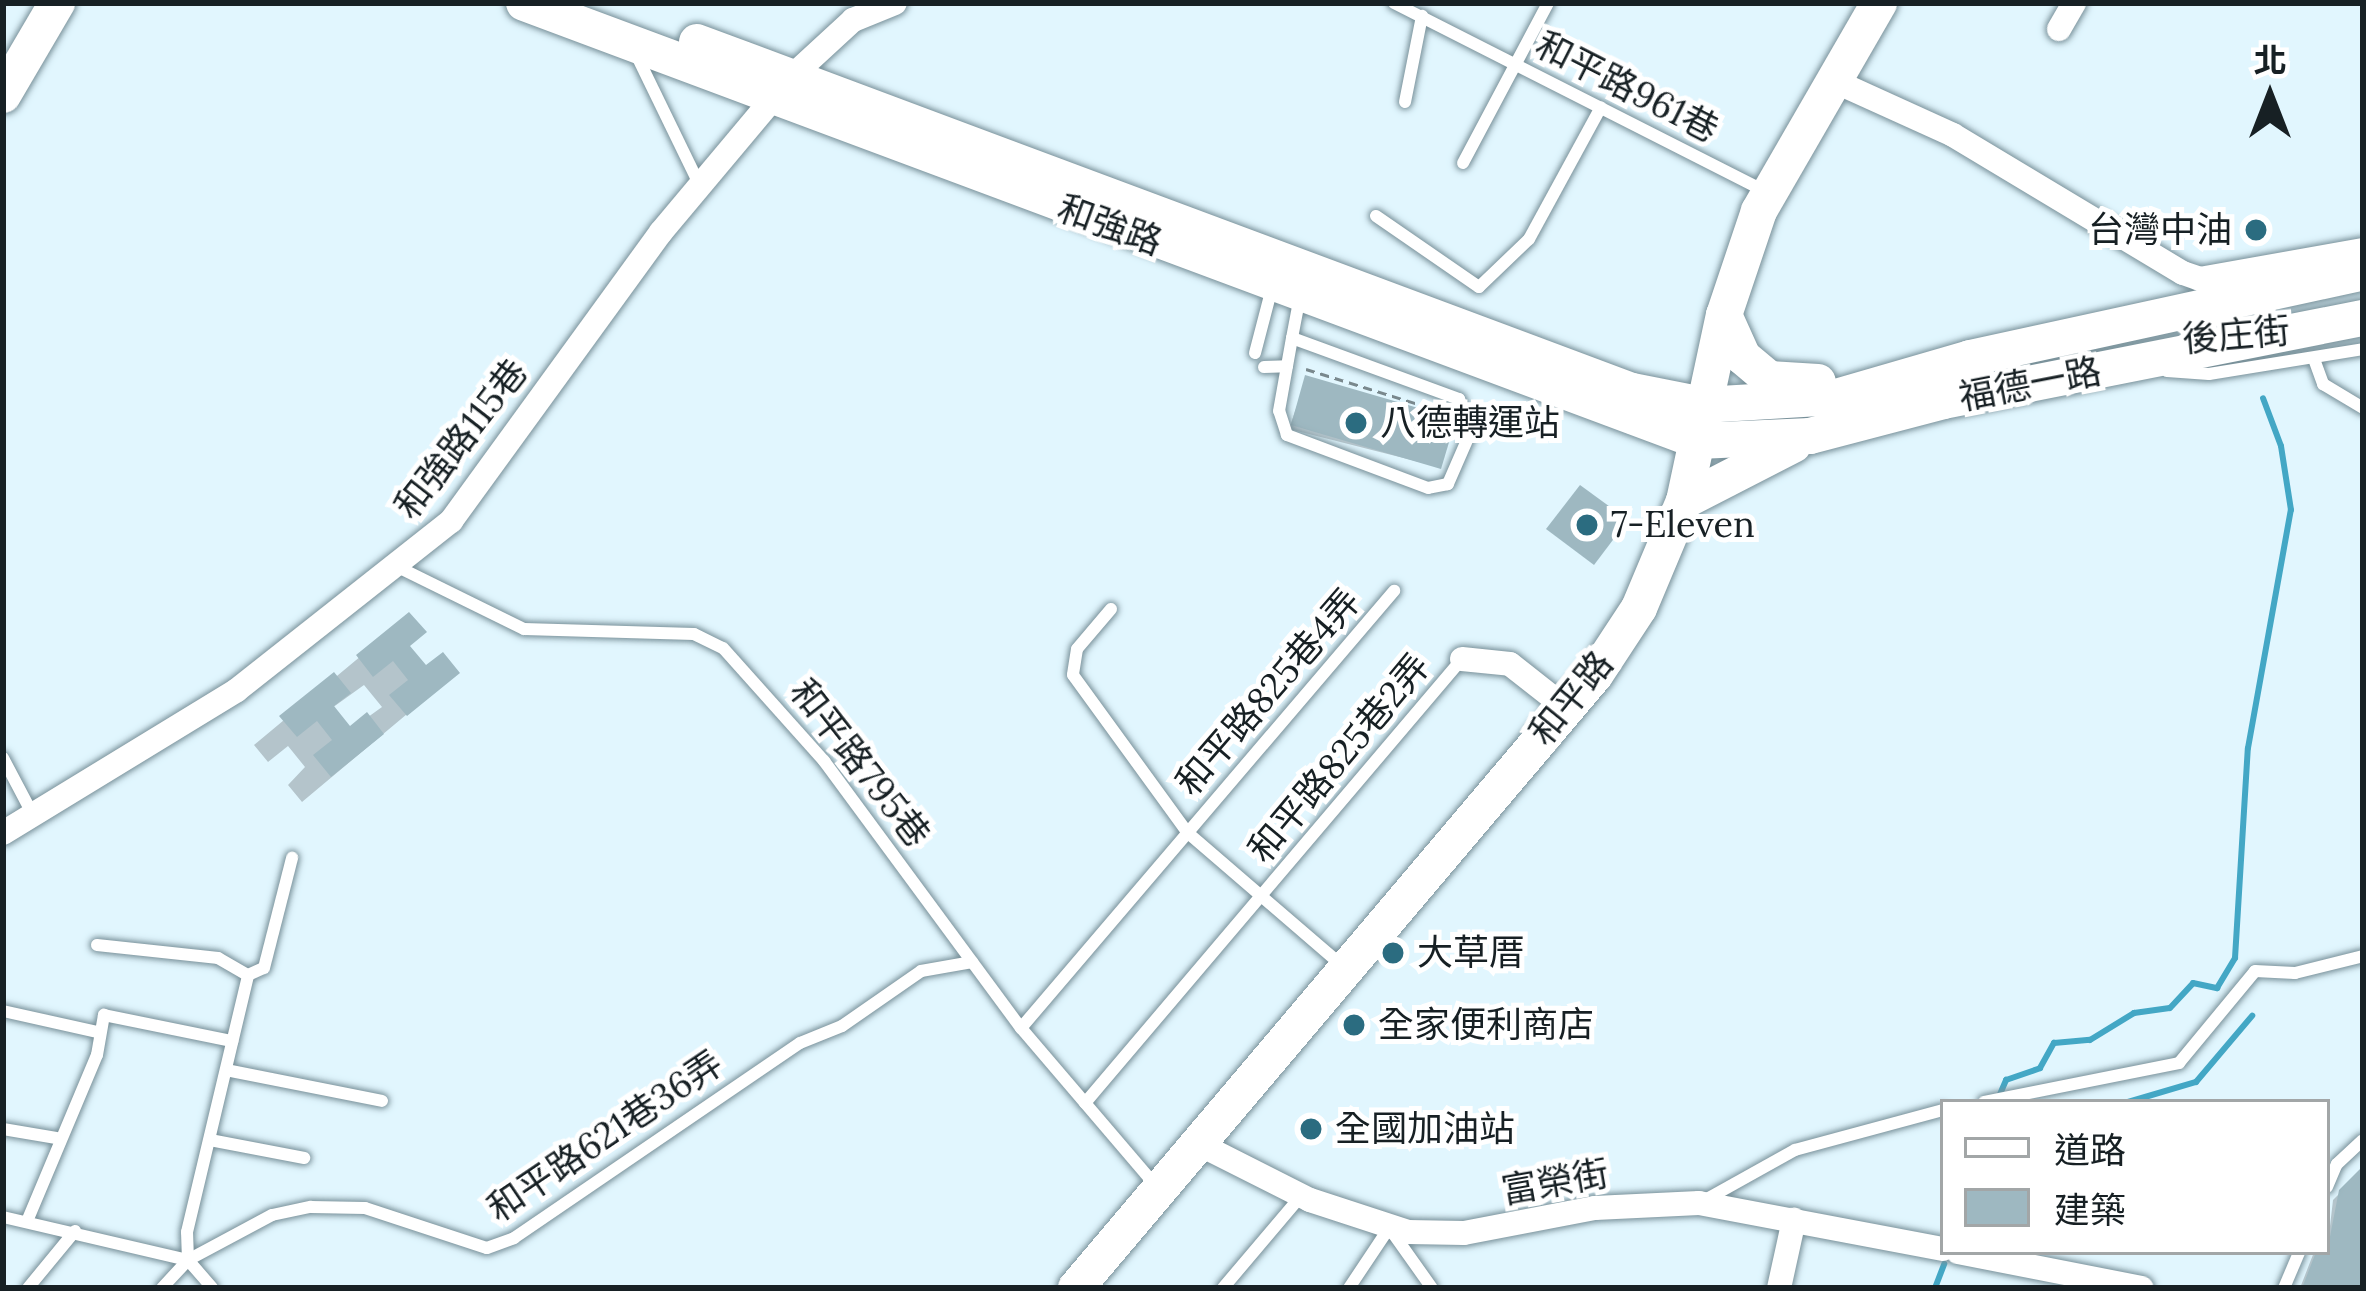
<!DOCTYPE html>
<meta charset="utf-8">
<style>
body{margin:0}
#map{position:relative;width:2366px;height:1291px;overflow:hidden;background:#e1f6fe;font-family:Lora,"Noto Sans TC",serif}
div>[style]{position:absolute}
.shadow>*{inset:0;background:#0003}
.stream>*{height:6px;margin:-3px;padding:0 3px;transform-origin:3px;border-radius:3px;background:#43a7c5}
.building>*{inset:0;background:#9eb8c1}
.path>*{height:3px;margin-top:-1.5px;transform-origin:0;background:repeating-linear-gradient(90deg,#79888d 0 9px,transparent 0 15px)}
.roads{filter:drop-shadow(0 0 3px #789099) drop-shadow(0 0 3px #789099)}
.lane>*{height:12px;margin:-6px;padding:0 6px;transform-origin:6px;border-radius:6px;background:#fff}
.street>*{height:24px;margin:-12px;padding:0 12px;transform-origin:12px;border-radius:12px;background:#fff}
.secondary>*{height:36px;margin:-18px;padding:0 18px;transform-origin:18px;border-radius:18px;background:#fff}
.dots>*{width:33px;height:33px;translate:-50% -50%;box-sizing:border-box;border:6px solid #fff;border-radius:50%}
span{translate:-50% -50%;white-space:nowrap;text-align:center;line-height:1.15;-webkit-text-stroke:10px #fff;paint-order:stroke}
.street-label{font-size:36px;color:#172024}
.poi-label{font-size:36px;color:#172024}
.right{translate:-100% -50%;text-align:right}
.left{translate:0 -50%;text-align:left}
.frame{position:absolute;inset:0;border:6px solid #172024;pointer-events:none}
.legend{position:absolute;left:1940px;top:1099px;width:390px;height:156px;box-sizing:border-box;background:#fff;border:3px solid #a2a6a7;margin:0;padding:15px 21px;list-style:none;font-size:36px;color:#172024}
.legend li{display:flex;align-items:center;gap:24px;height:60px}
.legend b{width:60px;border:3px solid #a2a6a7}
.north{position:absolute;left:2210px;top:36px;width:120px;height:120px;-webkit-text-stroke:9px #fff;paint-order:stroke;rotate:0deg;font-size:33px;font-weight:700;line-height:48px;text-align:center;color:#172024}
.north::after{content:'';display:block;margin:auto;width:42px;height:54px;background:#172024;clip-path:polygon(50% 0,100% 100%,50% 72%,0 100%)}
</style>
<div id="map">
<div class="shadow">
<div style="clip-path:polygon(1306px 379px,1439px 467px,1289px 429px)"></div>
<div style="clip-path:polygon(evenodd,409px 616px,408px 647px,426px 670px,456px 673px,302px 802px,288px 785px,305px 767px,288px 746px,268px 762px,254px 745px,409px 616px,364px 685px,382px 707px,350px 730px,332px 708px,364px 685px)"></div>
<div style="clip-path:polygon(2363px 1170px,2363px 1288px,2300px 1288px,2314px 1252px,2327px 1252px,2333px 1200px)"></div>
</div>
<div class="stream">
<div style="left:1998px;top:1099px;width:21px;rotate:-67deg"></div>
<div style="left:2006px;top:1080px;width:36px;rotate:-19deg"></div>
<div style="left:2040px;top:1068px;width:29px;rotate:-61deg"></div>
<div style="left:2054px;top:1043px;width:36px;rotate:-5deg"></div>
<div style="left:2090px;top:1040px;width:52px;rotate:-31.5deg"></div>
<div style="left:2134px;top:1013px;width:36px;rotate:-8deg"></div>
<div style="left:2170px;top:1008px;width:34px;rotate:-47deg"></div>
<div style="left:2193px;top:983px;width:25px;rotate:12deg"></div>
<div style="left:2217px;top:988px;width:35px;rotate:-59deg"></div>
<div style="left:2235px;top:958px;width:210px;rotate:-86.5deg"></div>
<div style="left:2248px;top:748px;width:242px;rotate:-79.8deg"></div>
<div style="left:2291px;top:510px;width:65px;rotate:-98.9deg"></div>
<div style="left:2281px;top:446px;width:51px;rotate:-110.6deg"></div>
<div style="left:2128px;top:1102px;width:71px;rotate:-16.4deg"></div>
<div style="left:2196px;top:1082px;width:87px;rotate:-49.7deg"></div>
<div style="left:1935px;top:1288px;width:26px;rotate:-69deg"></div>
</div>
<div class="building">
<div style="clip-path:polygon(1305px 375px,1456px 419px,1441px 469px,1291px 425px)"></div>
<div style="clip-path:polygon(1580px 485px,1628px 520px,1594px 565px,1546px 529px)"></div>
<div style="clip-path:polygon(409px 612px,427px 632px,410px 646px,426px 665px,443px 652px,460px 673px,407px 716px,389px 695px,408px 680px,393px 661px,373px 677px,356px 655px)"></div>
<div style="clip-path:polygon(334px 672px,351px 693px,334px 706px,350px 726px,367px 712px,384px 734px,331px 777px,313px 755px,332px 740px,317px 721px,297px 737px,279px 716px)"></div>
<div style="clip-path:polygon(2363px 1166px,2363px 1288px,2302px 1288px,2316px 1252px,2327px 1252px,2339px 1190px)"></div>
</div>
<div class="path">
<div style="left:1306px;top:369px;width:128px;rotate:17.3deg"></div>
</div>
<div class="roads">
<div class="lane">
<div style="left:1394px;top:3px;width:418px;rotate:26.9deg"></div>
<div style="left:636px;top:54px;width:147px;rotate:64.1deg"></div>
<div style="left:1405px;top:102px;width:88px;rotate:-78.8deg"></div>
<div style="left:1463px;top:163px;width:181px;rotate:-62deg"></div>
<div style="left:1376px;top:216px;width:125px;rotate:34.6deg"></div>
<div style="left:1479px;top:287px;width:69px;rotate:-43.8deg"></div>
<div style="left:1529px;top:239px;width:150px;rotate:-61.4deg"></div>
<div style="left:1292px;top:338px;width:178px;rotate:20.1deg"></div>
<div style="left:1459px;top:399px;width:34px;rotate:69deg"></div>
<div style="left:1471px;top:431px;width:58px;rotate:113.5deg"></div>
<div style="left:1448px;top:484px;width:20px;rotate:169deg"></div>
<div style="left:1428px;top:488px;width:151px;rotate:-159.4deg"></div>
<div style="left:1287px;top:435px;width:25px;rotate:-108deg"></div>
<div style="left:1279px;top:411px;width:74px;rotate:-79.9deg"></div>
<div style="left:1292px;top:338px;width:43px;rotate:-79.2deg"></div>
<div style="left:1255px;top:353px;width:71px;rotate:-75.4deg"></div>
<div style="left:2314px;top:359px;width:27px;rotate:70deg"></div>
<div style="left:2323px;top:384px;width:47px;rotate:31deg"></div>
<div style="left:1264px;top:367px;width:23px;rotate:-2deg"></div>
<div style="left:2167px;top:371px;width:42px;rotate:4.1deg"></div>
<div style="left:2209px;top:374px;width:156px;rotate:-9.2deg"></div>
<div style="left:400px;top:568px;width:138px;rotate:26.2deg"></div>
<div style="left:524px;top:629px;width:170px;rotate:1.7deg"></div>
<div style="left:694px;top:634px;width:32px;rotate:26deg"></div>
<div style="left:723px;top:648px;width:152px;rotate:48.2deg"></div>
<div style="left:824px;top:761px;width:332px;rotate:53.6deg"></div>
<div style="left:1021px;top:1028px;width:206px;rotate:49.5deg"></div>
<div style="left:1111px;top:609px;width:52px;rotate:130.4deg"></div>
<div style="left:1077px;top:649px;width:26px;rotate:99deg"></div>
<div style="left:1073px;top:675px;width:195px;rotate:54deg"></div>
<div style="left:1188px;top:833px;width:206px;rotate:40.7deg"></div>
<div style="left:3px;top:758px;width:62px;rotate:62.2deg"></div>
<div style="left:97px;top:945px;width:122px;rotate:6.1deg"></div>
<div style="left:218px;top:958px;width:34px;rotate:30deg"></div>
<div style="left:3px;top:1011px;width:96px;rotate:12.6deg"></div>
<div style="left:1021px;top:1028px;width:575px;rotate:-49.52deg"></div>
<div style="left:226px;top:1070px;width:159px;rotate:11.2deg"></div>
<div style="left:1984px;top:1102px;width:199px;rotate:-11.3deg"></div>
<div style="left:2179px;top:1063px;width:119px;rotate:-50.4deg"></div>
<div style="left:2255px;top:971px;width:40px;rotate:2.9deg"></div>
<div style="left:2295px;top:973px;width:70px;rotate:-14deg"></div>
<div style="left:1085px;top:1103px;width:582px;rotate:-49.67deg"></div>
<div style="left:3px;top:1129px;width:54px;rotate:9.6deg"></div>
<div style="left:210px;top:1140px;width:96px;rotate:10.8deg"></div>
<div style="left:2327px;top:1187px;width:25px;rotate:-67deg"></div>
<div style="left:2337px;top:1164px;width:35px;rotate:-43deg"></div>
<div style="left:1705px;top:1200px;width:103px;rotate:-29.1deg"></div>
<div style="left:1795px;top:1150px;width:153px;rotate:-15.1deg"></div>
<div style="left:3px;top:1217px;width:190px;rotate:13.1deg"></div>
<div style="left:28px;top:1219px;width:178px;rotate:-67.2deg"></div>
<div style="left:97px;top:1055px;width:41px;rotate:-80.1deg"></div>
<div style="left:104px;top:1015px;width:131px;rotate:11.5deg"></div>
<div style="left:1390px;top:1229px;width:72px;rotate:54.6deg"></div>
<div style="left:188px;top:1260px;width:28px;rotate:-92deg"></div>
<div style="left:187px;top:1232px;width:264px;rotate:-76.6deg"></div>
<div style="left:248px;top:975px;width:17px;rotate:-24deg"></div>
<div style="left:264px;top:968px;width:114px;rotate:-75.7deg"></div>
<div style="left:188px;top:1260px;width:37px;rotate:49deg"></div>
<div style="left:28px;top:1288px;width:74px;rotate:-50.5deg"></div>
<div style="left:162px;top:1288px;width:38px;rotate:-47deg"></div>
<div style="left:188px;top:1260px;width:95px;rotate:-28.2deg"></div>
<div style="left:272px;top:1215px;width:40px;rotate:-12deg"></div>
<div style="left:311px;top:1207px;width:54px;rotate:1.1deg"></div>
<div style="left:365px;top:1208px;width:128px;rotate:18.2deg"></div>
<div style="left:487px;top:1248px;width:29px;rotate:-20deg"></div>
<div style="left:514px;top:1238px;width:346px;rotate:-34.3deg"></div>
<div style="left:800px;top:1043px;width:45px;rotate:-22deg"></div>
<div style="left:842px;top:1026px;width:96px;rotate:-34.8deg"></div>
<div style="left:921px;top:971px;width:52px;rotate:-10deg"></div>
<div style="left:1223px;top:1288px;width:121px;rotate:-49.7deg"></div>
<div style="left:1349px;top:1288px;width:72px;rotate:-56.3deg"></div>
<div style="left:2284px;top:1288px;width:39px;rotate:-67deg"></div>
</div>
<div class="street">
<div style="left:2059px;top:29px;width:30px;rotate:-60deg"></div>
<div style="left:1832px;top:80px;width:133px;rotate:24.4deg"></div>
<div style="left:1953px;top:135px;width:268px;rotate:31deg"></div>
<div style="left:2183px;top:273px;width:18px;rotate:19deg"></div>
<div style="left:2200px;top:279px;width:166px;rotate:-10.1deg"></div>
<div style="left:1462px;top:659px;width:48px;rotate:5.9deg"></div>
<div style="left:1510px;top:664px;width:71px;rotate:38.2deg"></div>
<div style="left:3px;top:833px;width:274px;rotate:-31.4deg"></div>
<div style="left:237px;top:690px;width:273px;rotate:-38.3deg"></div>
<div style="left:451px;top:521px;width:357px;rotate:-54deg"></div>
<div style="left:661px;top:232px;width:201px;rotate:-50deg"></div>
<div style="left:790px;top:78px;width:86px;rotate:-42.6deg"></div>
<div style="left:853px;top:20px;width:45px;rotate:-22deg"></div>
<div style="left:1195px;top:1142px;width:129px;rotate:26.8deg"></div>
<div style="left:1310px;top:1200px;width:103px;rotate:18.1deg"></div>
<div style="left:1408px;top:1232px;width:56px;rotate:1deg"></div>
<div style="left:1464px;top:1233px;width:133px;rotate:-10.8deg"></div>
<div style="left:1595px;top:1208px;width:104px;rotate:-2.8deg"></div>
<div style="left:1699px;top:1203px;width:248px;rotate:10.7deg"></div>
<div style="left:1958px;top:1252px;width:187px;rotate:11.1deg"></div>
<div style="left:1779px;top:1288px;width:70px;rotate:-77.6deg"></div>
</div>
<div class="secondary">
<div style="left:524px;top:3px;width:1253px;rotate:20.46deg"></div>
<div style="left:1698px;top:441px;width:112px;rotate:-2.6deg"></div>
<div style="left:1810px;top:436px;width:138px;rotate:-14.7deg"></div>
<div style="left:1943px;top:401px;width:428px;rotate:-11.2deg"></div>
<div style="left:697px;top:42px;width:998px;rotate:20.47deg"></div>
<div style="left:1632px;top:391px;width:72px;rotate:11.2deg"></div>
<div style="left:1703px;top:405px;width:133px;rotate:-3.4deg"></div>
<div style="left:1836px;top:397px;width:140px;rotate:-16.2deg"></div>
<div style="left:1970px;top:358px;width:402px;rotate:-12.3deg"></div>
<div style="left:3px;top:95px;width:107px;rotate:-59.6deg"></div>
<div style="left:1724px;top:315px;width:46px;rotate:65.7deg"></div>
<div style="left:1743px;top:357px;width:34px;rotate:40deg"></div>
<div style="left:1769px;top:379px;width:49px;rotate:3.5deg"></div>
<div style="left:1684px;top:501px;width:123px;rotate:-27.2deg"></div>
<div style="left:1076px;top:1288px;width:803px;rotate:-49.75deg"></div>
<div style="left:1595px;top:675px;width:80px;rotate:-56.7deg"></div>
<div style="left:1639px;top:608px;width:116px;rotate:-67.2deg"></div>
<div style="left:1684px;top:501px;width:190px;rotate:-77.9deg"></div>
<div style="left:1724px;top:315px;width:110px;rotate:-71.4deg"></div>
<div style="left:1759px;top:211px;width:240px;rotate:-60deg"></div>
</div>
</div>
<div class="dots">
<div style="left:2256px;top:230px;background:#2b6c80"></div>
<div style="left:1356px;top:423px;background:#2b6c80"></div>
<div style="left:1587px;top:525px;background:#2b6c80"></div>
<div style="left:1393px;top:953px;background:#2b6c80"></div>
<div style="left:1354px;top:1025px;background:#2b6c80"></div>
<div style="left:1311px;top:1129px;background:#2b6c80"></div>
</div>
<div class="street-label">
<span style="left:1627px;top:87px;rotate:27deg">和平路961巷</span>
<span style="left:1110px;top:225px;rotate:20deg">和強路</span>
<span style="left:2236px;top:335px;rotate:-5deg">後庄街</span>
<span style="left:2030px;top:384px;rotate:-11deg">福德一路</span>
<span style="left:461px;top:439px;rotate:-52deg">和強路115巷</span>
<span style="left:1268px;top:692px;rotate:-49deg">和平路825巷4弄</span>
<span style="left:1571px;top:698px;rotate:-51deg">和平路</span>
<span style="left:1339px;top:758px;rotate:-50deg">和平路825巷2弄</span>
<span style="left:860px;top:763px;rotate:52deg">和平路795巷</span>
<span style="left:605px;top:1136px;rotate:-34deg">和平路621巷36弄</span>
<span style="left:1555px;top:1182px;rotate:-10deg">富榮街</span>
</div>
<div class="poi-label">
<span class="right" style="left:2232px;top:230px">台灣中油</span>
<span class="left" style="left:1380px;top:423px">八德轉運站</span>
<span class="left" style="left:1611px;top:525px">7-Eleven</span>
<span class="left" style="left:1417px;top:953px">大草厝</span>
<span class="left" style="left:1378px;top:1025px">全家便利商店</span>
<span class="left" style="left:1335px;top:1129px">全國加油站</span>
</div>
<div class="frame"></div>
<ul class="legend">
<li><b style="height:15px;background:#fff"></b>道路</li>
<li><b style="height:33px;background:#9eb8c1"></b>建築</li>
</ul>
<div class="north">北</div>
</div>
